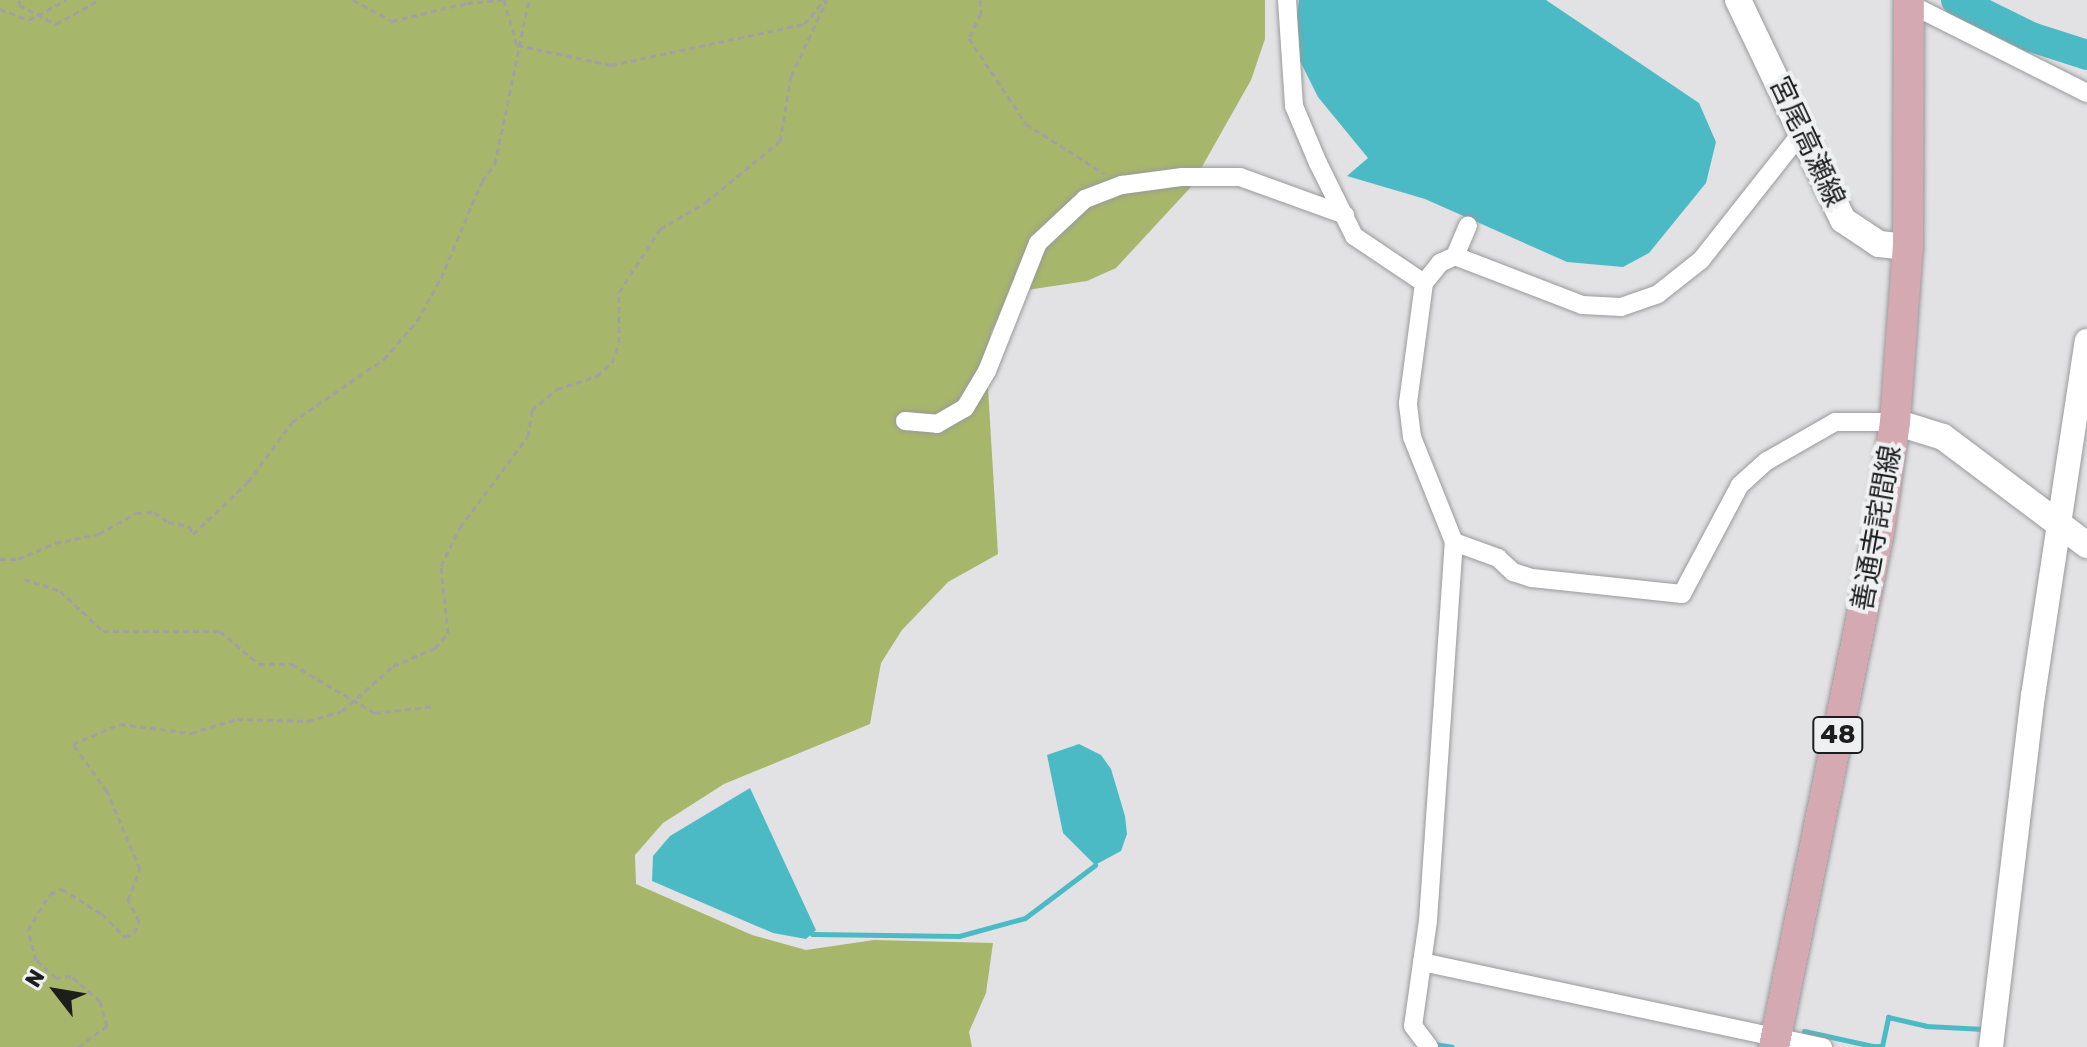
<!DOCTYPE html>
<meta charset="utf-8">
<style>
body{margin:0}
#map{position:relative;width:2087px;height:1047px;overflow:hidden;background:#e2e2e4;font-family:Rubik,"Noto Sans JP",sans-serif}
div>[style]{position:absolute}
.forest>*{inset:0;background:#a6b66b}
.water>*{inset:0;background:#4cbac5}
.stream>*{height:5px;margin:-2.5px;padding:0 2.5px;transform-origin:2.5px;border-radius:2.5px;background:#4cbac5}
.river>*{height:30px;margin:-15px;padding:0 15px;transform-origin:15px;border-radius:15px;background:#4cbac5}
.path>*{height:3px;margin-top:-1.5px;transform-origin:0;background:repeating-linear-gradient(90deg,#a1a1a3 0 6px,transparent 0 10px)}
.roads{filter:drop-shadow(0 0 2px #99999b) drop-shadow(0 0 2px #99999b)}
.minor>*{height:18px;margin:-9px;padding:0 9px;transform-origin:9px;border-radius:9px;background:#fff}
.tertiary>*{height:24px;margin:-12px;padding:0 12px;transform-origin:12px;border-radius:12px;background:#fff}
.secondary>*{height:26px;margin:-13px;padding:0 13px;transform-origin:13px;border-radius:13px;background:#fff}
.primary>*{height:30px;margin:-15px;padding:0 15px;transform-origin:15px;border-radius:15px;background:#d4a9b2}
span{translate:-50% -50%;white-space:nowrap;text-align:center;line-height:1.15;-webkit-text-stroke:8px #eff0f1;paint-order:stroke}
.shield-label span{padding:2px 6px;background:#eff0f1;border:2px solid;border-radius:6px;-webkit-text-stroke-width:0}
.shield-label{font-size:26px;color:#1d1d1e;font-weight:700}
.street-label{font-size:28px;color:#1d1d1e}
.north{position:absolute;left:16px;top:951px;width:80px;height:80px;-webkit-text-stroke:6px #eff0f1;paint-order:stroke;rotate:301deg;font-size:22px;font-weight:700;line-height:32px;text-align:center;color:#1d1d1e}
.north::after{content:'';display:block;margin:auto;width:28px;height:36px;background:#1d1d1e;clip-path:polygon(50% 0,100% 100%,50% 72%,0 100%)}
</style>
<div id="map">
<div class="forest">
<div style="clip-path:polygon(0 0,1265px 0,1265px 39px,1251px 80px,1190px 188px,1116px 268px,1087px 281px,1027px 290px,1001px 312px,991px 333px,986px 355px,998px 554px,948px 582px,902px 630px,881px 663px,870px 724px,724px 784px,663px 823px,635px 855px,636px 884px,752px 935px,806px 950px,874px 940px,993px 943px,986px 993px,969px 1032px,972px 1047px,0 1047px)"></div>
</div>
<div class="water">
<div style="clip-path:polygon(1299px 0,1546px 0,1699px 103px,1716px 142px,1706px 183px,1649px 253px,1623px 267px,1567px 262px,1425px 199px,1347px 176px,1368px 158px,1318px 97px,1293px 47px)"></div>
<div style="clip-path:polygon(1079px 744px,1101px 755px,1111px 769px,1125px 816px,1127px 834px,1121px 851px,1095px 865px,1063px 833px,1047px 755px)"></div>
<div style="clip-path:polygon(750px 788px,816px 930px,806px 939px,773px 933px,652px 881px,653px 856px,670px 836px)"></div>
</div>
<div class="stream">
<div style="left:812px;top:934px;width:147px;rotate:0.8deg"></div>
<div style="left:959px;top:936px;width:68px;rotate:-15.3deg"></div>
<div style="left:1025px;top:918px;width:88px;rotate:-37.1deg"></div>
<div style="left:1804px;top:1031px;width:70px;rotate:12.4deg"></div>
<div style="left:1872px;top:1046px;width:10px"></div>
<div style="left:1882px;top:1046px;width:30px;rotate:-78deg"></div>
<div style="left:1888px;top:1017px;width:39px;rotate:13deg"></div>
<div style="left:1926px;top:1026px;width:58px;rotate:3deg"></div>
<div style="left:1434px;top:1044px;width:18px;rotate:9deg"></div>
</div>
<div class="river">
<div style="left:1956px;top:0;width:84px;rotate:26.3deg"></div>
<div style="left:2031px;top:37px;width:59px;rotate:17.8deg"></div>
</div>
<div class="path">
<div style="left:20px;top:0;width:5px;rotate:101deg"></div>
<div style="left:19px;top:5px;width:42px;rotate:27.2deg"></div>
<div style="left:56px;top:24px;width:49px;rotate:-29.2deg"></div>
<div style="left:353px;top:0;width:44px;rotate:28.3deg"></div>
<div style="left:392px;top:21px;width:77px;rotate:-13.5deg"></div>
<div style="left:467px;top:3px;width:37px;rotate:-5deg"></div>
<div style="left:504px;top:0;width:47px;rotate:73.9deg"></div>
<div style="left:517px;top:45px;width:96px;rotate:12deg"></div>
<div style="left:611px;top:65px;width:197px;rotate:-12deg"></div>
<div style="left:804px;top:24px;width:32px;rotate:-49deg"></div>
<div style="left:980px;top:0;width:13px;rotate:86deg"></div>
<div style="left:981px;top:13px;width:28px;rotate:116deg"></div>
<div style="left:969px;top:38px;width:103px;rotate:56.5deg"></div>
<div style="left:1026px;top:124px;width:93px;rotate:32.3deg"></div>
<div style="left:0;top:9px;width:31px;rotate:21deg"></div>
<div style="left:29px;top:20px;width:42px;rotate:-28.4deg"></div>
<div style="left:0;top:559px;width:18px"></div>
<div style="left:18px;top:559px;width:40px;rotate:-23.4deg"></div>
<div style="left:55px;top:543px;width:45px;rotate:-11.6deg"></div>
<div style="left:99px;top:534px;width:43px;rotate:-29.6deg"></div>
<div style="left:136px;top:513px;width:18px;rotate:-3deg"></div>
<div style="left:154px;top:512px;width:17px;rotate:36deg"></div>
<div style="left:168px;top:522px;width:21px;rotate:11deg"></div>
<div style="left:189px;top:526px;width:9px;rotate:63deg"></div>
<div style="left:193px;top:534px;width:76px;rotate:-43.4deg"></div>
<div style="left:248px;top:482px;width:74px;rotate:-53.7deg"></div>
<div style="left:292px;top:422px;width:112px;rotate:-34.4deg"></div>
<div style="left:384px;top:359px;width:50px;rotate:-49deg"></div>
<div style="left:417px;top:321px;width:49px;rotate:-60.8deg"></div>
<div style="left:441px;top:278px;width:105px;rotate:-67.1deg"></div>
<div style="left:482px;top:181px;width:21px;rotate:-53deg"></div>
<div style="left:495px;top:164px;width:167px;rotate:-78.3deg"></div>
<div style="left:24px;top:579px;width:38px;rotate:18deg"></div>
<div style="left:60px;top:591px;width:59px;rotate:42.9deg"></div>
<div style="left:103px;top:631px;width:117px"></div>
<div style="left:220px;top:631px;width:51px;rotate:40.2deg"></div>
<div style="left:259px;top:664px;width:33px"></div>
<div style="left:292px;top:664px;width:96px;rotate:30.6deg"></div>
<div style="left:375px;top:713px;width:60px;rotate:-6.7deg"></div>
<div style="left:78px;top:1047px;width:36px;rotate:-36deg"></div>
<div style="left:107px;top:1026px;width:26px;rotate:-106deg"></div>
<div style="left:100px;top:1001px;width:38px;rotate:-139deg"></div>
<div style="left:71px;top:976px;width:15px;rotate:172deg"></div>
<div style="left:56px;top:978px;width:27px;rotate:-138deg"></div>
<div style="left:36px;top:960px;width:31px;rotate:-105deg"></div>
<div style="left:28px;top:930px;width:42px;rotate:-58.6deg"></div>
<div style="left:50px;top:894px;width:13px;rotate:-23deg"></div>
<div style="left:62px;top:889px;width:47px;rotate:32deg"></div>
<div style="left:102px;top:914px;width:33px;rotate:45deg"></div>
<div style="left:125px;top:937px;width:10px;rotate:-24deg"></div>
<div style="left:134px;top:933px;width:13px;rotate:-67deg"></div>
<div style="left:139px;top:921px;width:24px;rotate:-118deg"></div>
<div style="left:128px;top:900px;width:33px;rotate:-69deg"></div>
<div style="left:140px;top:869px;width:85px;rotate:-112.9deg"></div>
<div style="left:107px;top:791px;width:58px;rotate:-125.9deg"></div>
<div style="left:73px;top:744px;width:51px;rotate:-23.1deg"></div>
<div style="left:120px;top:724px;width:72px;rotate:7.2deg"></div>
<div style="left:191px;top:733px;width:48px;rotate:-16.9deg"></div>
<div style="left:237px;top:719px;width:71px;rotate:1.6deg"></div>
<div style="left:308px;top:721px;width:35px;rotate:-16deg"></div>
<div style="left:342px;top:711px;width:68px;rotate:-41.4deg"></div>
<div style="left:393px;top:666px;width:46px;rotate:-23.2deg"></div>
<div style="left:435px;top:648px;width:20px;rotate:-49deg"></div>
<div style="left:448px;top:633px;width:67px;rotate:-96deg"></div>
<div style="left:441px;top:566px;width:43px;rotate:-64deg"></div>
<div style="left:460px;top:527px;width:114px;rotate:-53.2deg"></div>
<div style="left:528px;top:436px;width:26px;rotate:-81deg"></div>
<div style="left:532px;top:410px;width:33px;rotate:-40deg"></div>
<div style="left:557px;top:389px;width:42px;rotate:-18deg"></div>
<div style="left:597px;top:376px;width:20px;rotate:-41deg"></div>
<div style="left:612px;top:363px;width:21px;rotate:-71deg"></div>
<div style="left:619px;top:343px;width:51px;rotate:-90deg"></div>
<div style="left:619px;top:292px;width:75px;rotate:-56.9deg"></div>
<div style="left:660px;top:229px;width:53px;rotate:-30.4deg"></div>
<div style="left:706px;top:202px;width:96px;rotate:-39.5deg"></div>
<div style="left:780px;top:141px;width:66px;rotate:-80.4deg"></div>
<div style="left:791px;top:76px;width:84px;rotate:-64.7deg"></div>
</div>
<div class="roads">
<div class="minor">
<div style="left:1287px;top:0;width:106px;rotate:86.2deg"></div>
<div style="left:1294px;top:106px;width:62px;rotate:67.2deg"></div>
<div style="left:1318px;top:163px;width:81px;rotate:63.7deg"></div>
<div style="left:1354px;top:236px;width:84px;rotate:33.9deg"></div>
<div style="left:1904px;top:1px;width:205px;rotate:26.7deg"></div>
<div style="left:1455px;top:256px;width:33px;rotate:-67deg"></div>
<div style="left:905px;top:421px;width:32px;rotate:5deg"></div>
<div style="left:937px;top:424px;width:32px;rotate:-30deg"></div>
<div style="left:965px;top:408px;width:43px;rotate:-59.3deg"></div>
<div style="left:987px;top:371px;width:138px;rotate:-68.3deg"></div>
<div style="left:1038px;top:243px;width:64px;rotate:-43.1deg"></div>
<div style="left:1085px;top:199px;width:40px;rotate:-21deg"></div>
<div style="left:1122px;top:185px;width:61px;rotate:-7.6deg"></div>
<div style="left:1182px;top:177px;width:58px"></div>
<div style="left:1240px;top:177px;width:112px;rotate:19.9deg"></div>
<div style="left:1454px;top:542px;width:47px;rotate:20deg"></div>
<div style="left:1498px;top:558px;width:21px;rotate:43deg"></div>
<div style="left:1513px;top:572px;width:20px;rotate:18deg"></div>
<div style="left:1532px;top:578px;width:151px;rotate:6.1deg"></div>
<div style="left:1682px;top:594px;width:123px;rotate:-62deg"></div>
<div style="left:1740px;top:485px;width:36px;rotate:-42deg"></div>
<div style="left:1767px;top:461px;width:78px;rotate:-29.8deg"></div>
<div style="left:1835px;top:422px;width:60px"></div>
<div style="left:1422px;top:962px;width:410px;rotate:12deg"></div>
<div style="left:1429px;top:1047px;width:26px;rotate:-127deg"></div>
<div style="left:1413px;top:1026px;width:106px;rotate:-81.9deg"></div>
<div style="left:1428px;top:921px;width:380px;rotate:-86.1deg"></div>
<div style="left:1454px;top:542px;width:113px;rotate:-111.8deg"></div>
<div style="left:1412px;top:437px;width:34px;rotate:-97deg"></div>
<div style="left:1408px;top:403px;width:121px;rotate:-82.4deg"></div>
<div style="left:1424px;top:283px;width:26px;rotate:-51deg"></div>
<div style="left:1440px;top:263px;width:17px;rotate:-25deg"></div>
<div style="left:1455px;top:256px;width:136px;rotate:21.1deg"></div>
<div style="left:1582px;top:305px;width:39px;rotate:3deg"></div>
<div style="left:1621px;top:307px;width:39px;rotate:-19deg"></div>
<div style="left:1658px;top:294px;width:55px;rotate:-38.3deg"></div>
<div style="left:1701px;top:260px;width:164px;rotate:-51.7deg"></div>
</div>
<div class="tertiary">
<div style="left:1991px;top:1047px;width:354px;rotate:-83.2deg"></div>
<div style="left:2033px;top:696px;width:359px;rotate:-81.4deg"></div>
</div>
<div class="secondary">
<div style="left:1738px;top:0;width:244px;rotate:64.5deg"></div>
<div style="left:1843px;top:220px;width:43px;rotate:33.7deg"></div>
<div style="left:1879px;top:244px;width:29px;rotate:6deg"></div>
<div style="left:1895px;top:422px;width:50px;rotate:17.4deg"></div>
<div style="left:1943px;top:437px;width:180px;rotate:36.9deg"></div>
</div>
<div class="primary">
<div style="left:1774px;top:1047px;width:526px;rotate:-78.48deg"></div>
<div style="left:1879px;top:532px;width:111px;rotate:-81.7deg"></div>
<div style="left:1895px;top:422px;width:175px;rotate:-85.8deg"></div>
<div style="left:1908px;top:247px;width:247px;rotate:-89.8deg"></div>
</div>
</div>
<div class="shield-label">
<span style="left:1838px;top:735px">48</span>
</div>
<div class="street-label">
<span style="left:1807px;top:142px;rotate:65deg">宮尾高瀬線</span>
<span style="left:1877px;top:528px;rotate:-80deg">善通寺詫間線</span>
</div>
<div class="north">N</div>
</div>
